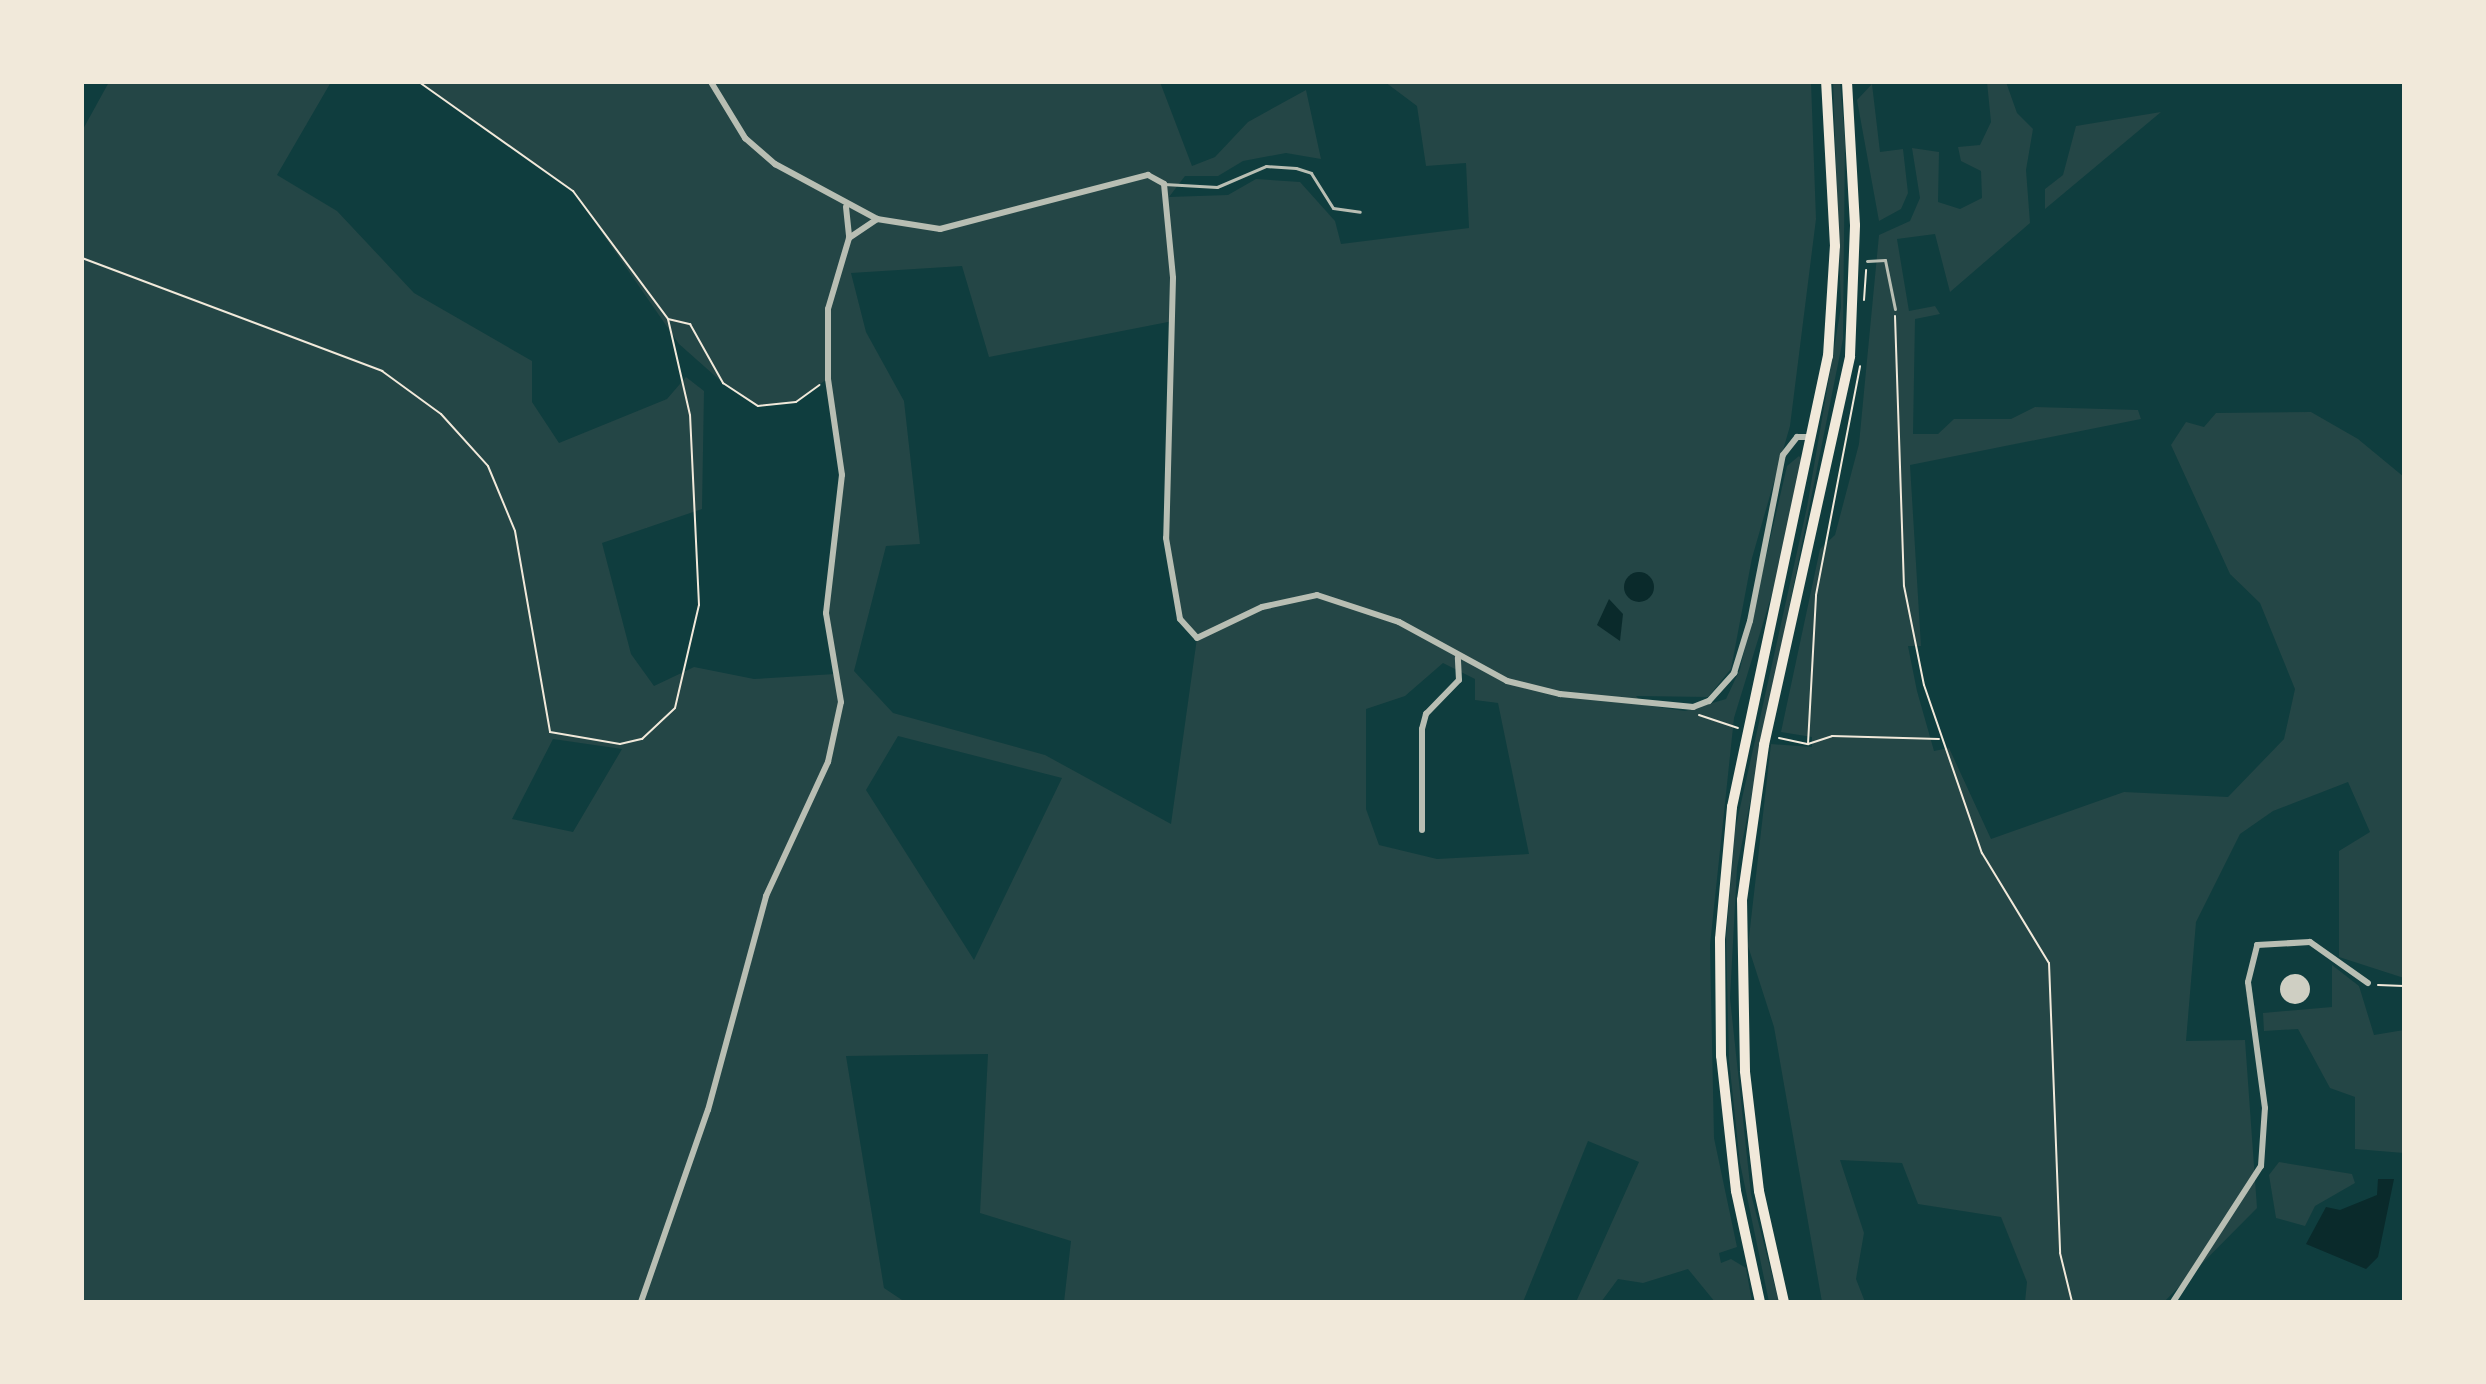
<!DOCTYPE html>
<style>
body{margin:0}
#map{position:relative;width:2486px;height:1384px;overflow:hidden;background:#0f3d3e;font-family:"PT Sans",sans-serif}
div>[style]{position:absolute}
.green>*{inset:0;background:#244646}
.water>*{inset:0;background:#0a2a2b}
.round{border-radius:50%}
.building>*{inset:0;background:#cfcfc3}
.path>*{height:2px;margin:-1px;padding:0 1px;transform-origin:1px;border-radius:1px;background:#f1e9da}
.service>*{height:3px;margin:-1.5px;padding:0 1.5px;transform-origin:1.5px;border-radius:1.5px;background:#b8beb3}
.minor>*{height:6px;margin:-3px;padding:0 3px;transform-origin:3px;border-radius:3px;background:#b8beb3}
.trunk>*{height:10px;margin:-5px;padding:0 5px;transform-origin:5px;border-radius:5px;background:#f1e9da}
span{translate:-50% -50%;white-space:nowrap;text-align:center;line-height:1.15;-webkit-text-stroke:6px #f1e9da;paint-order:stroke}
.frame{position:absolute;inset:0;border:84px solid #f1e9da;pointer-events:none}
</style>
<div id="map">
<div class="green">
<div style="clip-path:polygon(evenodd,109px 82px,331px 82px,277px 175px,337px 211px,414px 293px,532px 361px,532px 402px,559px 443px,667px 399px,686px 377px,704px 391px,702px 509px,602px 543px,631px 654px,654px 686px,694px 667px,754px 679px,835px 674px,826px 613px,842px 474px,827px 379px,796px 402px,758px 406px,723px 383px,679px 344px,573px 191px,420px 82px,1160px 82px,1192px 166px,1215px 157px,1248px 122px,1306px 90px,1321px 159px,1286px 153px,1243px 161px,1218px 176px,1185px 176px,1169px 197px,1228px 195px,1256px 179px,1300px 182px,1335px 221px,1341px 244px,1469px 228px,1466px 163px,1426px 166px,1417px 106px,1385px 82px,1811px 82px,1816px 219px,1790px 426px,1752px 558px,1731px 669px,1708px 697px,1636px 696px,1644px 705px,1685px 711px,1726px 699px,1740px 669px,1787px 466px,1799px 456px,1803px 461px,1779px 571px,1734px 718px,1710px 945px,1714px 1138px,1737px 1247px,1719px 1253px,1721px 1263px,1731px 1259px,1746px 1268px,1752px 1302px,1715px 1302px,1688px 1269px,1643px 1283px,1618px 1279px,1601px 1302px,1576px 1302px,1639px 1162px,1588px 1141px,1523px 1302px,1064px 1302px,1071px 1241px,980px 1213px,988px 1054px,846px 1056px,884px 1288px,905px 1302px,82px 1302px,82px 131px,109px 82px,962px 266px,989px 357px,1173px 321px,1166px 538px,1180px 619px,1197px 638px,1171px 824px,1045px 755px,893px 713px,854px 671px,886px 546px,920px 544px,904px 401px,866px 332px,851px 273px,962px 266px,109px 82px,1443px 663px,1475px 679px,1475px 700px,1498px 703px,1529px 854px,1437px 859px,1379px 845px,1366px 809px,1366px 709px,1405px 696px,1443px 663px,109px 82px,898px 736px,1062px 778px,974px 960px,866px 790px,898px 736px,109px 82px,553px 739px,622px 749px,573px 832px,512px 819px,553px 739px)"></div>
<div style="clip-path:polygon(1833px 82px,1840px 82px,1845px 141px,1843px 339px,1737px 868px,1730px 998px,1751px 1194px,1779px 1302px,1769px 1302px,1740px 1163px,1729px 1060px,1726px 938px,1735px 830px,1807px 507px,1841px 307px)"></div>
<div style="clip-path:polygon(1987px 82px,2006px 82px,2017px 113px,2033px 129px,2026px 170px,2030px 223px,1950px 292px,1935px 234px,1897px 239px,1909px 311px,1935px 306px,1940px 314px,1915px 319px,1913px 434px,1938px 434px,1954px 419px,2011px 419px,2035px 407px,2138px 410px,2141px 419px,1910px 465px,1921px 646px,1908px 646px,1917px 691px,1934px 751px,1949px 748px,1991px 839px,2124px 792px,2228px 797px,2284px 739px,2295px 689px,2260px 603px,2230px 574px,2171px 445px,2186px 422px,2204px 427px,2216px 413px,2311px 412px,2358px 439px,2404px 477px,2404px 978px,2339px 957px,2339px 851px,2370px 832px,2348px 782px,2273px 811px,2240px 834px,2196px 922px,2186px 1041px,2245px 1040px,2257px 1208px,2164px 1302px,2025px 1302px,2027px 1282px,2001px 1217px,1918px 1204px,1902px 1163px,1840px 1160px,1864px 1233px,1856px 1279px,1865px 1302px,1822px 1302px,1774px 1027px,1748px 946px,1771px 744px,1812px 747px,1812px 737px,1781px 732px,1820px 549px,1835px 535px,1859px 444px,1879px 235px,1910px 221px,1920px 198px,1912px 148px,1939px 152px,1938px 202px,1960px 209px,1982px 198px,1981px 171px,1961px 161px,1958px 147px,1980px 145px,1991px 122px)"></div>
<div style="clip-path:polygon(1872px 84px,1880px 152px,1903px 149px,1908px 193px,1901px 209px,1879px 221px,1857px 100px)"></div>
<div style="clip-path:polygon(2161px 112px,2045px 209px,2045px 189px,2063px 175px,2076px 126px)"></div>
<div style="clip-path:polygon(2332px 965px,2359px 986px,2374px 1035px,2404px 1030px,2404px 1153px,2355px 1149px,2355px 1097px,2330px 1088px,2298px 1029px,2264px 1031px,2263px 1013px,2332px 1007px)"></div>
<div style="clip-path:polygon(2279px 1162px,2352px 1174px,2355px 1183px,2315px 1206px,2305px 1226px,2276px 1218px,2269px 1175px)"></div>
</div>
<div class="water">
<div class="round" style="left:1624px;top:572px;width:30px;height:30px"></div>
<div style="clip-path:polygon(1609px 599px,1623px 614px,1620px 641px,1597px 625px)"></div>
<div style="clip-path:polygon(2378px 1179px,2394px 1179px,2378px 1257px,2366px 1269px,2306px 1244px,2326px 1207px,2340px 1210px,2377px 1195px)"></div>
</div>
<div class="building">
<div class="round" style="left:2280px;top:974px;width:30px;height:30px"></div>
</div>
<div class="path">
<div style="left:419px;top:82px;width:189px;rotate:35.3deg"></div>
<div style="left:573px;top:191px;width:159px;rotate:53.4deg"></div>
<div style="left:668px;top:319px;width:23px;rotate:13deg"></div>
<div style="left:690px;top:324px;width:68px;rotate:60.8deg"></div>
<div style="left:723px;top:383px;width:42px;rotate:33.3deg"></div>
<div style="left:758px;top:406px;width:38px;rotate:-6deg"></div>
<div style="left:796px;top:402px;width:29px;rotate:-36deg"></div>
<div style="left:82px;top:258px;width:321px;rotate:20.6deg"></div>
<div style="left:382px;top:371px;width:73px;rotate:36.1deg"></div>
<div style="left:441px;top:414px;width:70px;rotate:47.9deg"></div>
<div style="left:488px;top:466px;width:70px;rotate:67.4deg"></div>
<div style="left:515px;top:531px;width:204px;rotate:80.1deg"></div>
<div style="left:550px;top:732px;width:71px;rotate:9.7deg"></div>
<div style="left:620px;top:744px;width:23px;rotate:-13deg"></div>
<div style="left:642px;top:739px;width:45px;rotate:-43.2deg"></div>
<div style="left:675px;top:708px;width:106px;rotate:-76.9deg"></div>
<div style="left:699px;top:605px;width:190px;rotate:-92.7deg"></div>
<div style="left:690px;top:415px;width:98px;rotate:-102.9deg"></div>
<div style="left:1864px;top:300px;width:30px;rotate:-86deg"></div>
<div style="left:1895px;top:316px;width:270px;rotate:88.1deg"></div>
<div style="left:1904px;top:586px;width:101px;rotate:78.6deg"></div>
<div style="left:1924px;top:685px;width:178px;rotate:71deg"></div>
<div style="left:1982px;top:853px;width:129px;rotate:58.7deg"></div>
<div style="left:2049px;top:963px;width:290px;rotate:87.8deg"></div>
<div style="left:2060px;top:1253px;width:50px;rotate:76.2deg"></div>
<div style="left:1699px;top:715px;width:41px;rotate:18.4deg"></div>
<div style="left:1779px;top:738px;width:30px;rotate:12deg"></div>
<div style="left:1808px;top:744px;width:25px;rotate:-18deg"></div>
<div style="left:1832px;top:736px;width:107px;rotate:1.6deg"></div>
<div style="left:1808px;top:744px;width:149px;rotate:-86.9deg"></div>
<div style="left:1816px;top:595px;width:233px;rotate:-79.1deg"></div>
<div style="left:2378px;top:985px;width:26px;rotate:2deg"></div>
</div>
<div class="service">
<div style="left:1164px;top:184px;width:53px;rotate:3.2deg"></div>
<div style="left:1217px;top:187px;width:53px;rotate:-23.2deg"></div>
<div style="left:1266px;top:166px;width:30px;rotate:4deg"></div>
<div style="left:1296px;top:168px;width:16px;rotate:18deg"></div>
<div style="left:1311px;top:173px;width:41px;rotate:57.8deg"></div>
<div style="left:1333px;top:208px;width:27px;rotate:8deg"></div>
<div style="left:1867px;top:261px;width:18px;rotate:-3deg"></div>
<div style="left:1885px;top:260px;width:50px;rotate:78.5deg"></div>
</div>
<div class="minor">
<div style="left:711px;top:82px;width:66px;rotate:58.7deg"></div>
<div style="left:745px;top:138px;width:40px;rotate:41deg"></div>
<div style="left:775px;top:164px;width:116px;rotate:28.3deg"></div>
<div style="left:846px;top:207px;width:31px;rotate:84deg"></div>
<div style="left:849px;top:238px;width:34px;rotate:-34deg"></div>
<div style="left:877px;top:219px;width:64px;rotate:9deg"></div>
<div style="left:940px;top:229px;width:215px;rotate:-14.6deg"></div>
<div style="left:1148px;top:175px;width:18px;rotate:29deg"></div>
<div style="left:1164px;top:184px;width:94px;rotate:84.5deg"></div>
<div style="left:1173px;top:278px;width:260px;rotate:91.5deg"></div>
<div style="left:1166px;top:538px;width:82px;rotate:80.2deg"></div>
<div style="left:1180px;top:619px;width:25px;rotate:48deg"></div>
<div style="left:1197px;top:638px;width:72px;rotate:-25.5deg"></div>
<div style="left:1262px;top:607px;width:56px;rotate:-12.3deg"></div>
<div style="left:1317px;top:595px;width:86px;rotate:18.2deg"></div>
<div style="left:1399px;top:622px;width:123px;rotate:28.6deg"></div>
<div style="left:1507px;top:681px;width:55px;rotate:13.8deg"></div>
<div style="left:1560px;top:694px;width:134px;rotate:5.6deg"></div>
<div style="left:1693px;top:707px;width:17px;rotate:-21deg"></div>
<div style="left:1709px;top:701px;width:38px;rotate:-48deg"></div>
<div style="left:1734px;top:673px;width:54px;rotate:-72.9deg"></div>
<div style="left:1750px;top:621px;width:169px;rotate:-78.8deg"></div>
<div style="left:1783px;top:455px;width:23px;rotate:-52deg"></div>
<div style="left:1797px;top:437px;width:14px"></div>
<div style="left:1422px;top:830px;width:101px;rotate:-90deg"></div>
<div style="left:1422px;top:729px;width:16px;rotate:-75deg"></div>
<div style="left:1426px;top:714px;width:47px;rotate:-45.9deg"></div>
<div style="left:1459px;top:680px;width:22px;rotate:-93deg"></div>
<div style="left:641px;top:1302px;width:203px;rotate:-70.8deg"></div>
<div style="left:708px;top:1110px;width:222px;rotate:-74.8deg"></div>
<div style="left:766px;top:896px;width:148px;rotate:-65.2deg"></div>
<div style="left:828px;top:762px;width:61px;rotate:-77.8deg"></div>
<div style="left:841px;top:702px;width:90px;rotate:-99.6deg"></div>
<div style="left:826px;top:613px;width:139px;rotate:-83.4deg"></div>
<div style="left:842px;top:475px;width:97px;rotate:-98.3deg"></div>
<div style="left:828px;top:379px;width:70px;rotate:-90deg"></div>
<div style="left:828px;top:309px;width:74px;rotate:-73.5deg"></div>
<div style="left:2173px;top:1302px;width:162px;rotate:-57.1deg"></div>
<div style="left:2261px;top:1166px;width:58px;rotate:-86.1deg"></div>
<div style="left:2265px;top:1108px;width:127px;rotate:-97.7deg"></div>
<div style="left:2248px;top:982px;width:38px;rotate:-76deg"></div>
<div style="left:2257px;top:945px;width:53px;rotate:-3.2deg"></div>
<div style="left:2310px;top:942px;width:71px;rotate:35.3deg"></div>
</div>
<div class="trunk">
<div style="left:1760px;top:1302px;width:114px;rotate:-102.2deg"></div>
<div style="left:1736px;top:1191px;width:136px;rotate:-96.3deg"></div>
<div style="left:1721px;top:1056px;width:117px;rotate:-90.5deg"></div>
<div style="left:1720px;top:939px;width:133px;rotate:-84.8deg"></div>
<div style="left:1732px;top:807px;width:461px;rotate:-78deg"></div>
<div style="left:1828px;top:356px;width:110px;rotate:-86.4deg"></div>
<div style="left:1835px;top:246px;width:164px;rotate:-93.1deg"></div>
<div style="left:1784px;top:1302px;width:114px;rotate:-102.7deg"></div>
<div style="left:1759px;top:1191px;width:121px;rotate:-96.7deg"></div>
<div style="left:1745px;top:1071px;width:171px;rotate:-91deg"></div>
<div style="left:1742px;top:900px;width:157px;rotate:-81.9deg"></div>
<div style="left:1764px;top:745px;width:398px;rotate:-77.5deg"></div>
<div style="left:1850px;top:356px;width:131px;rotate:-87.8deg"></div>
<div style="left:1855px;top:225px;width:143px;rotate:-93.2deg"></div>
</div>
<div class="frame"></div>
</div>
